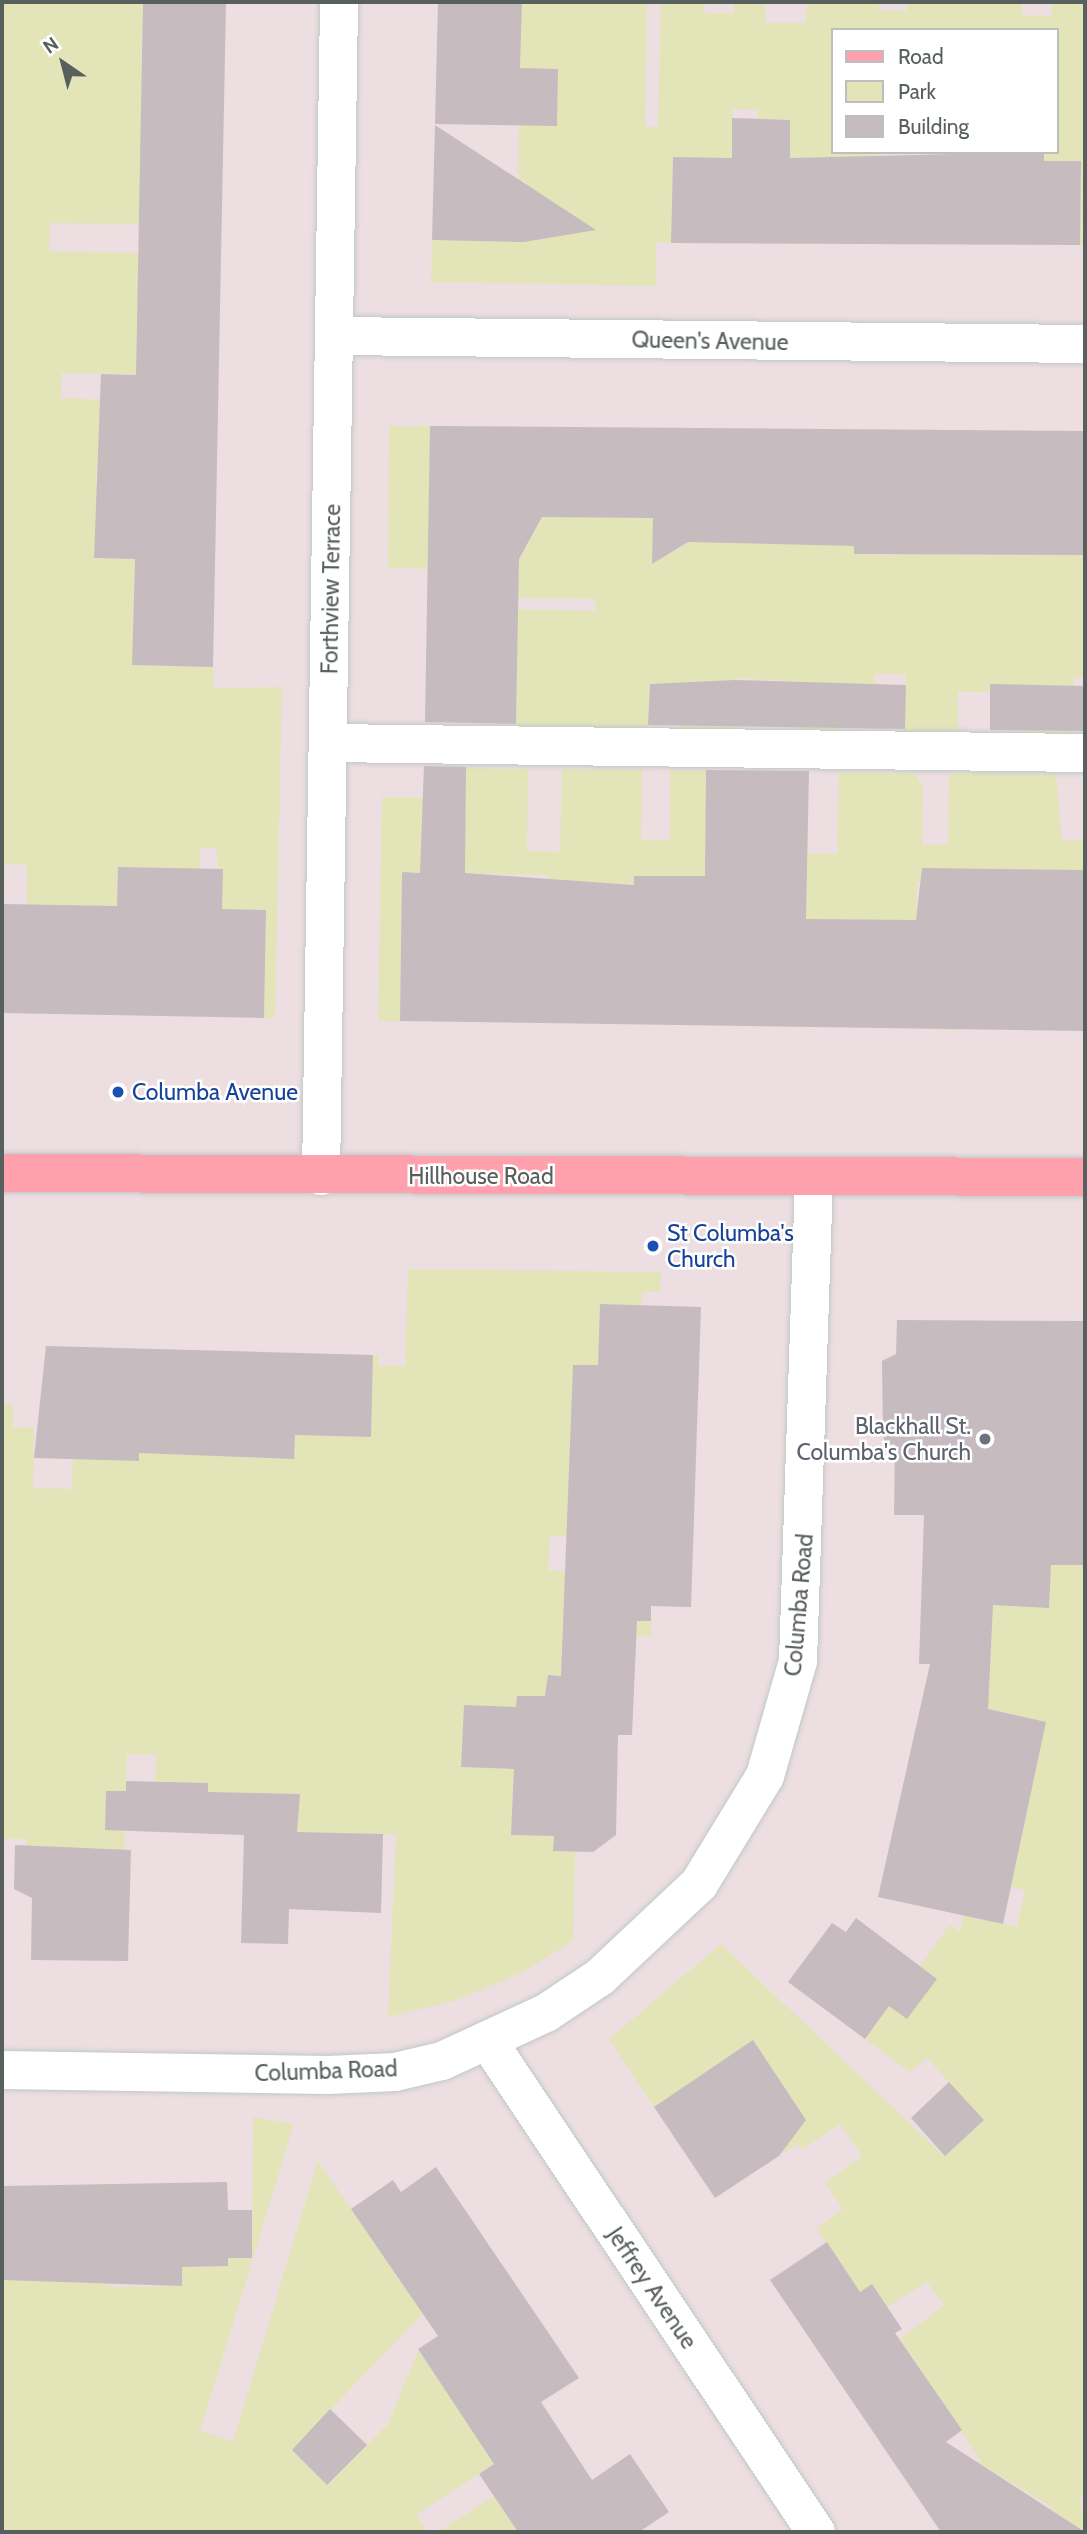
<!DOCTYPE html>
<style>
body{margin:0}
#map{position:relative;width:1087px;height:2534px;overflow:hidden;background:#ecdee1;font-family:Cabin,sans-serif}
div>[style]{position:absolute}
.green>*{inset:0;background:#e3e5b9}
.building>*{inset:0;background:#c6bbbf}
.roads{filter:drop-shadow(0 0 2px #c1c8c6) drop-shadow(0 0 2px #c1c8c6)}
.minor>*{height:38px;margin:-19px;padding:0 19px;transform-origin:19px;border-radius:19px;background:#fff}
.major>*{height:38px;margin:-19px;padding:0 19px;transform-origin:19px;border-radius:19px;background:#ffa0ad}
.dots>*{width:19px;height:19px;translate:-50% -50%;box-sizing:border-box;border:4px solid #fff;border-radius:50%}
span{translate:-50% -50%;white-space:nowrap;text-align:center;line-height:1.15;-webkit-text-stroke:5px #fff;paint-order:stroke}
.street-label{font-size:23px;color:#58605d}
.transit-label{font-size:23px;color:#164399}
.left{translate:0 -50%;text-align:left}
.worship-label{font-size:23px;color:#5b616d}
.right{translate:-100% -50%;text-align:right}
.frame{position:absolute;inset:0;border:4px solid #58605d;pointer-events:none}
.legend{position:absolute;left:831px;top:28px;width:228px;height:126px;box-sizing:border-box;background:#fff;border:2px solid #bcbfbe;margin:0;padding:9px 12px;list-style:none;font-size:21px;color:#58605d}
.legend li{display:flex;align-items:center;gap:14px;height:35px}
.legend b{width:35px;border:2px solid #bcbfbe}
.north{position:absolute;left:28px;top:28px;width:70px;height:70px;-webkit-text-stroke:5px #fff;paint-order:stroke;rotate:325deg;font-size:19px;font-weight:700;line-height:28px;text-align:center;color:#58605d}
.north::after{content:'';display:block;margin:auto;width:24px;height:32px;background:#58605d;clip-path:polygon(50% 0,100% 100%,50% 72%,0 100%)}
</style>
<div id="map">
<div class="green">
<div style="clip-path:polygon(2px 2px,143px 2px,141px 64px,224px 67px,221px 225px,50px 223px,49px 251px,140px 253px,218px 376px,62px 373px,60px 398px,116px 400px,106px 458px,97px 463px,96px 484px,105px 490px,95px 558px,135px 559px,132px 665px,213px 667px,214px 688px,282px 687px,275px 1018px,264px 1018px,266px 911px,222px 909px,216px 848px,200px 848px,199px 909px,158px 868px,135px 867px,118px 867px,117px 907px,27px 906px,27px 865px,5px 864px,2px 992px)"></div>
<div style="clip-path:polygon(522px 2px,647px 2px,645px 127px,658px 127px,661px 2px,704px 2px,705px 13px,734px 13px,734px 2px,765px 2px,765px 23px,806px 23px,807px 2px,879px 2px,879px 11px,906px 11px,907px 2px,1022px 2px,1022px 15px,1051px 16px,1052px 2px,1085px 2px,1085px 246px,1080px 245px,1081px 161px,1044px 161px,1044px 152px,1057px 152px,1057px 30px,833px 30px,833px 152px,878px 152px,877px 159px,817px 159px,816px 244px,788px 244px,790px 120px,758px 119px,758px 109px,733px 109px,732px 158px,673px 158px,671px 242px,656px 243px,656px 286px,431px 282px,432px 240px,524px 242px,562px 233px,526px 203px,526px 181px,518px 181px,519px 125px,557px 125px,558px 69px,520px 68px)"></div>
<div style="clip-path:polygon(389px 426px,430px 426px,429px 543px,528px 546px,532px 517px,653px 518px,653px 551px,673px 552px,686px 544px,687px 518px,740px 543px,854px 545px,854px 554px,899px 555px,900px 535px,969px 536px,969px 555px,1010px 556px,1011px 536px,1047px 521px,1085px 522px,1085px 677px,1074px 677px,1072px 734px,1017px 733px,1017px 685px,991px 684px,990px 692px,958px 692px,958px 732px,905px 732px,905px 674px,875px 674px,875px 684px,841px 684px,840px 731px,803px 730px,804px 682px,735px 678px,729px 729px,681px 729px,681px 684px,650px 684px,648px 728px,516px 727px,518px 609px,595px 611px,596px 599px,473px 598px,474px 570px,388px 568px)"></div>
<div style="clip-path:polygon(466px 768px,528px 769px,527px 851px,560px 852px,562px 769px,642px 770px,641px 840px,670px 840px,670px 770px,707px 771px,706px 848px,768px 830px,808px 830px,808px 853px,837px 854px,839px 772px,915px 773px,923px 787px,922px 844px,948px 845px,949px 773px,1056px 774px,1062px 840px,1085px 841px,1085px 883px,959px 924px,959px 1031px,936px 1029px,937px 881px,917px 882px,916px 920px,869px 920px,806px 919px,807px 880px,635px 876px,634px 884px,593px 884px,549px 883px,548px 875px,402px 872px,400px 1021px,378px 1021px,382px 797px,465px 798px)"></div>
<div style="clip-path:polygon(408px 1269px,661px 1272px,660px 1292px,642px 1292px,641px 1306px,600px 1304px,598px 1365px,573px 1365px,589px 1537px,550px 1536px,548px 1570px,588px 1572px,651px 1621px,651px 1636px,563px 1634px,562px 1653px,583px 1676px,548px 1675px,545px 1696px,517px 1696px,516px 1707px,464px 1706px,461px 1767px,514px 1769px,511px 1835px,554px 1836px,554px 1851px,575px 1852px,573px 1941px,521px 1973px,457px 2000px,388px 2017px,396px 1835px,294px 1832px,300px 1794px,247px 1793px,244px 1834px,207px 1834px,208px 1783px,155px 1782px,156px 1755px,127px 1754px,124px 1852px,27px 1851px,26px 1839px,3px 1839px,2px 1910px,2px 1405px,13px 1405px,13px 1427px,34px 1428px,33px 1488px,72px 1489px,73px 1459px,139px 1461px,141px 1397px,219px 1456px,293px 1459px,295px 1435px,371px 1437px,373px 1355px,379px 1354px,379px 1366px,405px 1366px)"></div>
<div style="clip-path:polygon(1051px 1565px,1085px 1565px,1085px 2492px,1080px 2497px,1085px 2532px,1053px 2532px,1042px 2526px,1053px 2508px,986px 2467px,963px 2503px,943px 2490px,981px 2461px,900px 2339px,944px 2305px,927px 2282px,887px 2307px,855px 2295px,817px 2228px,843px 2209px,825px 2183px,862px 2156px,840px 2124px,802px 2150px,798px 2144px,783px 2153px,757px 2115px,753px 2041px,654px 2107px,609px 2039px,721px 1944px,944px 2156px,984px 2121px,927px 2058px,910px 2072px,865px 2039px,889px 2006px,937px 1979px,920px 1966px,949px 1925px,960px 1931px,964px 1916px,1017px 1927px,1025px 1890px,1011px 1887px,1046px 1722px,923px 1694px,928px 1674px,989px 1688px,993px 1605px)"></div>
<div style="clip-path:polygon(253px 2117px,294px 2124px,200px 2431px,233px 2441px,318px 2161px,406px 2290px,457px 2278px,292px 2450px,328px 2484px,388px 2424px,418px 2350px,457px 2407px,510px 2453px,416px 2515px,427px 2532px,2px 2532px,2px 2280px,93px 2280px,102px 2183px,108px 2183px,109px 2287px,181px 2286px,182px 2267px,228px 2266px,228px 2258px,252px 2258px)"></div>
<div style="clip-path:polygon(494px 2496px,518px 2532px,438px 2532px)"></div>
</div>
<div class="building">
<div style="clip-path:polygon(143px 2px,226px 2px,213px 667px,132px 665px,135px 559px,94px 558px,101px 374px,136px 375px)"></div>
<div style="clip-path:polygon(438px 2px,522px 2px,520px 68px,558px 69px,557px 126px,435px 124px)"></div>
<div style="clip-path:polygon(732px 118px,790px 120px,790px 158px,1044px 152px,1044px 161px,1081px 161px,1080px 245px,671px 243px,673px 157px,732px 158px)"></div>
<div style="clip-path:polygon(435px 125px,596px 230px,524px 242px,432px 240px)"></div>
<div style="clip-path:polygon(430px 426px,1085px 431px,1085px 555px,854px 554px,854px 546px,688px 542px,652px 564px,653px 518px,542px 517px,519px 559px,516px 724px,425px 722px)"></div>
<div style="clip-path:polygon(735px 680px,906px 685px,905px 729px,648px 725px,650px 684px)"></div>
<div style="clip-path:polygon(990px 684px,1085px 686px,1085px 731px,990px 730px)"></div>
<div style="clip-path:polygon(424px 766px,466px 767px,465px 873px,634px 885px,634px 876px,705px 876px,706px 770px,809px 771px,806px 919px,916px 920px,922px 868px,1085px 870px,1085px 1031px,400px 1021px,402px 872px,420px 873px)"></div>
<div style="clip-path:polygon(118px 867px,223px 869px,222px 909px,266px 910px,264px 1018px,2px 1013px,4px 904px,117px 906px)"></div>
<div style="clip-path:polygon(600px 1304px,701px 1307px,691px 1607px,651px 1606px,651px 1621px,637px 1621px,632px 1735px,618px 1735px,616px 1835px,593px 1852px,553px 1851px,554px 1836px,511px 1835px,514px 1769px,461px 1767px,464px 1705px,516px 1707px,517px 1696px,545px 1696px,548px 1675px,561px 1676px,573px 1365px,598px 1365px)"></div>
<div style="clip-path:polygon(897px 1320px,1085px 1321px,1085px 1565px,1051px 1565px,1049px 1608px,993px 1605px,988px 1709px,1046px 1722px,1003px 1924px,878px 1897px,930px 1664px,919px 1664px,924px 1515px,894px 1515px,895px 1444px,885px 1445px,883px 1434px,882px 1361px,896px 1354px)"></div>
<div style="clip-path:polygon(46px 1346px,373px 1355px,371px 1437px,295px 1435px,294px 1459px,139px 1453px,139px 1461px,34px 1458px)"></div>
<div style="clip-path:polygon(126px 1781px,208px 1783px,208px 1792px,300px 1794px,297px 1832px,383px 1834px,381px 1913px,289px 1909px,288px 1944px,241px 1943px,244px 1835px,105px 1830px,106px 1791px,126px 1791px)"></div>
<div style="clip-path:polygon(15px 1845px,131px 1850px,128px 1961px,31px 1960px,32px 1898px,14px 1889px)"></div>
<div style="clip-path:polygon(856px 1918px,937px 1979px,907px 2019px,889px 2006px,865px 2039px,788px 1982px,832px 1923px,846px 1932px)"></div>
<div style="clip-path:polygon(753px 2040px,806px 2120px,779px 2156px,715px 2198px,654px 2107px)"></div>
<div style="clip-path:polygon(949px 2082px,984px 2120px,945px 2156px,911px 2118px)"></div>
<div style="clip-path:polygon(436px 2167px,579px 2378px,541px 2402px,592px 2480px,630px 2454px,669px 2512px,639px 2532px,518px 2532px,479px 2474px,494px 2464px,418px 2349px,438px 2336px,351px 2209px,393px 2180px,401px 2192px)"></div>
<div style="clip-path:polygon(227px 2182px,228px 2210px,252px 2210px,252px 2258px,228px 2258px,228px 2266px,182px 2267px,182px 2286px,2px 2280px,3px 2186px)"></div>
<div style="clip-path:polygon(827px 2242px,860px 2292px,872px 2284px,902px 2329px,895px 2333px,962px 2430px,946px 2442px,1085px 2532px,941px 2532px,770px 2280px)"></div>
<div style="clip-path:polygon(330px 2409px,367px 2445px,327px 2485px,292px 2450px)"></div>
</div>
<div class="roads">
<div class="minor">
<div style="left:334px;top:336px;width:751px;rotate:0.61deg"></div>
<div style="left:329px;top:743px;width:756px;rotate:0.76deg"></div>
<div style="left:321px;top:1176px;width:1174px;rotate:-89.12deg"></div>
<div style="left:489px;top:2043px;width:588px;rotate:56.23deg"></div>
<div style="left:2px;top:2070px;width:326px;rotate:0.9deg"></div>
<div style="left:328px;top:2075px;width:67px;rotate:-2.6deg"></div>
<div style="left:395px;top:2072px;width:48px;rotate:-13.2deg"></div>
<div style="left:442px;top:2061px;width:115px;rotate:-24.8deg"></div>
<div style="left:546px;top:2013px;width:65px;rotate:-33.7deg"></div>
<div style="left:600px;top:1977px;width:136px;rotate:-43.2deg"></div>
<div style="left:699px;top:1884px;width:127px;rotate:-58.6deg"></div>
<div style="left:765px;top:1776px;width:120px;rotate:-74deg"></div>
<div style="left:798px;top:1661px;width:485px;rotate:-88.1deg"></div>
</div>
<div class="major">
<div style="left:2px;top:1173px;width:1083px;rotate:0.21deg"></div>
</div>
</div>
<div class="dots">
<div style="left:118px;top:1092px;background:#1a4fb4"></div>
<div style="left:653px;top:1246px;background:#1a4fb4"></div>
<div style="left:985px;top:1439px;background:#6b7280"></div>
</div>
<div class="street-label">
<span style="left:710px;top:341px;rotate:1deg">Queen's Avenue</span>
<span style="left:331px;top:589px;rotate:-89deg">Forthview Terrace</span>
<span style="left:481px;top:1176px">Hillhouse Road</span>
<span style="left:799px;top:1605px;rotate:-85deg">Columba Road</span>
<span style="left:326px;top:2071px;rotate:-2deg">Columba Road</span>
<span style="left:652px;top:2288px;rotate:56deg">Jeffrey Avenue</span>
</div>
<div class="transit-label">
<span class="left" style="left:132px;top:1092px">Columba Avenue</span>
<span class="left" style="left:667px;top:1246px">St Columba's<br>Church</span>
</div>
<div class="worship-label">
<span class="right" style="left:971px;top:1439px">Blackhall St.<br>Columba's Church</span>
</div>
<div class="frame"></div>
<ul class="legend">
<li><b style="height:9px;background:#ffa0ad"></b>Road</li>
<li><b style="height:19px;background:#e3e5b9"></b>Park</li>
<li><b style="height:19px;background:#c6bbbf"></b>Building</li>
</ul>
<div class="north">N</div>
</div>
